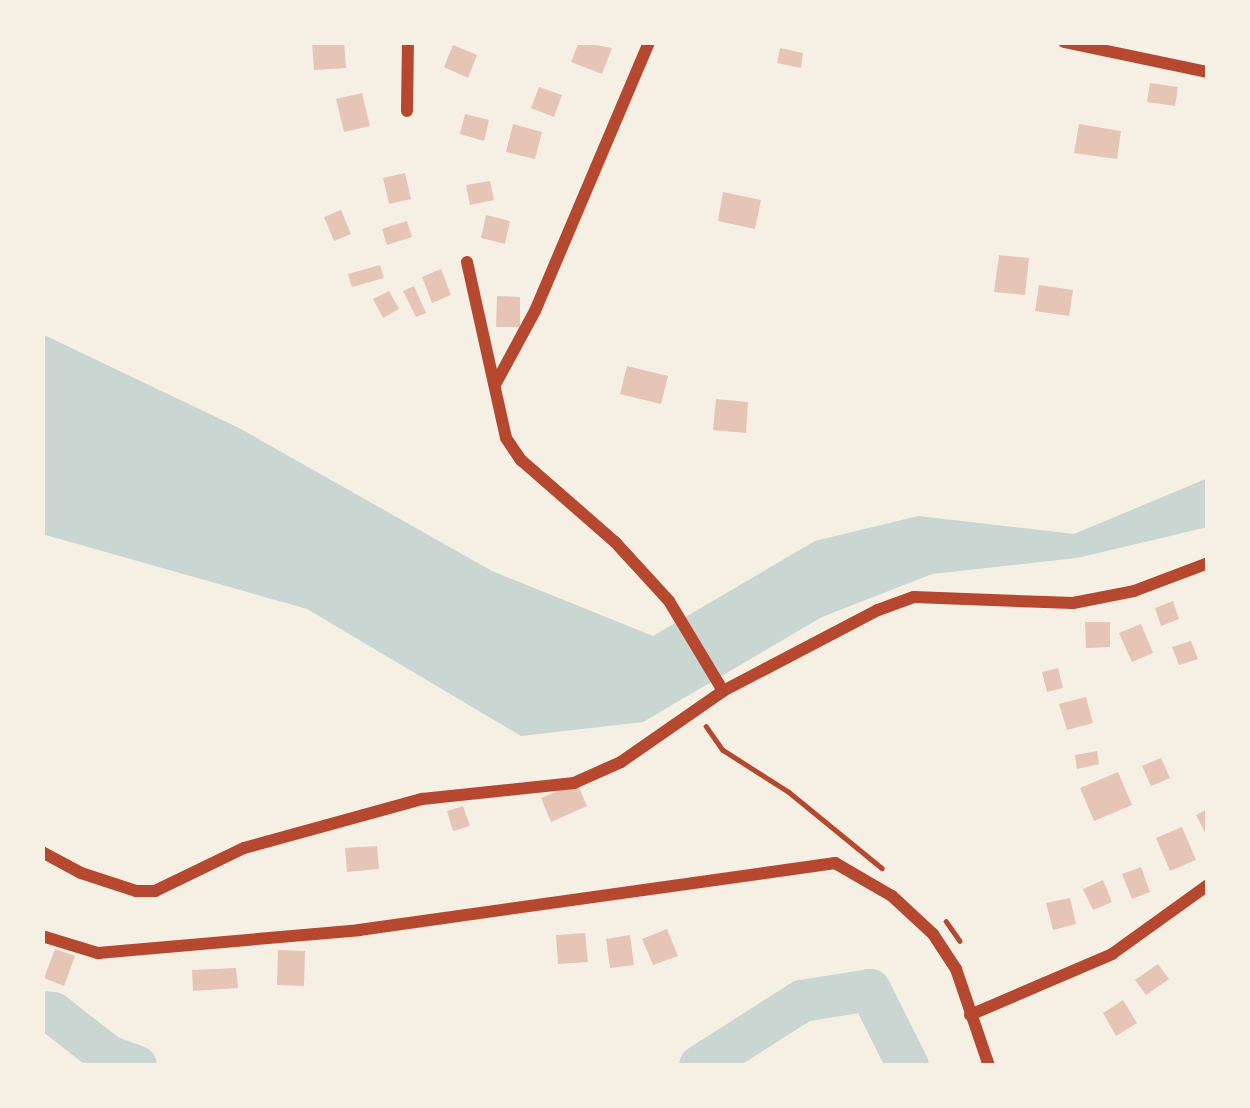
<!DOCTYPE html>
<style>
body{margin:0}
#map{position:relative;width:1250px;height:1108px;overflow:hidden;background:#f6efe4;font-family:Helvetica,sans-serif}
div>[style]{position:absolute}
.water>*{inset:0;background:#c9d6d2}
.river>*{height:42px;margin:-21px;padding:0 21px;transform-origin:21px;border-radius:21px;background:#c9d6d2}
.building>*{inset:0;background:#e6c5b7}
.path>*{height:4.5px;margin:-2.25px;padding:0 2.25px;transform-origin:2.25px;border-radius:2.25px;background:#b5482f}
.minor>*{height:12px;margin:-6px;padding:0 6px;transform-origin:6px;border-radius:6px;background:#b5482f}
span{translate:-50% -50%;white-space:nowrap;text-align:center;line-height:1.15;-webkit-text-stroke:9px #f6efe4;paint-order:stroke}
.frame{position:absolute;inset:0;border:45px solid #f6efe4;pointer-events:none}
</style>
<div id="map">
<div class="water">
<div style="clip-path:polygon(42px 334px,239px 428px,492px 571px,653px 636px,815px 541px,918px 516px,1074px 534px,1208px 478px,1208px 527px,1077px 558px,932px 574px,822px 617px,643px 722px,521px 736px,307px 609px,42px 534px)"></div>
</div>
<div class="river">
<div style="left:42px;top:1012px;width:11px;rotate:5deg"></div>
<div style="left:53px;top:1013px;width:70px;rotate:38deg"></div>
<div style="left:108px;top:1056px;width:30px;rotate:20deg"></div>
<div style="left:700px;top:1066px;width:121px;rotate:-32.5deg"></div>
<div style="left:802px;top:1001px;width:69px;rotate:-9.2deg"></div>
<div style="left:870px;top:990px;width:85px;rotate:63.4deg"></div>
</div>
<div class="building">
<div style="clip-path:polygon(312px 42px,344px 42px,346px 68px,314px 70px)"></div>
<div style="clip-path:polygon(579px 42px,612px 48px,602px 74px,571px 62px)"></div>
<div style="clip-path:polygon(453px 45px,477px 55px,468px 78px,444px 67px)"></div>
<div style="clip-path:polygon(780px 48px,803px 53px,801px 68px,777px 63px)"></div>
<div style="clip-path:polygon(1150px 83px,1178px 87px,1175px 106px,1147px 102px)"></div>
<div style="clip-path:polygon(539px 87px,562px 95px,554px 117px,531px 108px)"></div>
<div style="clip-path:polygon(362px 93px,370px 126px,344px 132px,336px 99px)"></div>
<div style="clip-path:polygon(465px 114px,489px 120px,484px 141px,460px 134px)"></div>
<div style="clip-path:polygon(513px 124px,542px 132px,535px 159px,506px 152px)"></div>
<div style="clip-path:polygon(1079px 124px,1121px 131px,1117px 159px,1074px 153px)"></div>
<div style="clip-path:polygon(405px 173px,411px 199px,389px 204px,383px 178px)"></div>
<div style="clip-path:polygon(490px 181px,494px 200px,470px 205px,466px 185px)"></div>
<div style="clip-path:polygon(723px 192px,761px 200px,755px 229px,718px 221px)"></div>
<div style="clip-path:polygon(341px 210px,351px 234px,334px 241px,324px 217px)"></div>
<div style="clip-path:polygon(486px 215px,510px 221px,505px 244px,481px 238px)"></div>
<div style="clip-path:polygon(407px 221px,412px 237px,387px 245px,382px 229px)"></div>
<div style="clip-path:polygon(999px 255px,1029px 258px,1025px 295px,994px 292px)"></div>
<div style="clip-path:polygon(380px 265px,384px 278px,352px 287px,348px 274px)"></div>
<div style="clip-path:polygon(441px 269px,451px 295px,432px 303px,422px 277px)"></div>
<div style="clip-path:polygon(1039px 285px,1073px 290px,1069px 316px,1035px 311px)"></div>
<div style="clip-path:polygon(414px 286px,426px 313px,416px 317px,403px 291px)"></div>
<div style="clip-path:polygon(389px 291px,399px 309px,383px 318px,373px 299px)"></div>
<div style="clip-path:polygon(497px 296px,520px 297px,520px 327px,496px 327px)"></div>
<div style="clip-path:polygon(627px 366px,668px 376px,661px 404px,620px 394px)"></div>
<div style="clip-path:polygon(716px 399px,748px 402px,746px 433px,713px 430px)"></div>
<div style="clip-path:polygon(1173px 601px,1179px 619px,1161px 626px,1155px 608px)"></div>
<div style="clip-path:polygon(1085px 622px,1110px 622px,1110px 647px,1086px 648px)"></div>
<div style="clip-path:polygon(1141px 624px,1153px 653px,1132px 662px,1119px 633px)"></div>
<div style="clip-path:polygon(1191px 641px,1198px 659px,1179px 665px,1172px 647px)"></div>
<div style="clip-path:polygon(1058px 668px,1063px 688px,1047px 692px,1042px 672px)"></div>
<div style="clip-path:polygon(1086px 697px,1093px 723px,1067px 730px,1059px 704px)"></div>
<div style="clip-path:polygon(1097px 751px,1099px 764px,1077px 769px,1075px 755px)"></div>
<div style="clip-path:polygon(1161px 758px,1170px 778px,1151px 786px,1142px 766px)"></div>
<div style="clip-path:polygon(1118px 772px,1132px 805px,1094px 821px,1080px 788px)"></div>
<div style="clip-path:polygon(577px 783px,587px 806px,551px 822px,541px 798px)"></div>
<div style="clip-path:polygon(463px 806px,470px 826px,453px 831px,447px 811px)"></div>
<div style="clip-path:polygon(1208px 809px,1208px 838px,1196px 815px)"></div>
<div style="clip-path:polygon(1182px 827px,1196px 860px,1170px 871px,1156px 838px)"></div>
<div style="clip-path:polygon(377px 846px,379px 869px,347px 872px,345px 848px)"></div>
<div style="clip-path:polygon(1141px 867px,1150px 892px,1132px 899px,1122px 874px)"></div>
<div style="clip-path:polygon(1103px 880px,1112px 902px,1093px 910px,1083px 889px)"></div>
<div style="clip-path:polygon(1070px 898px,1076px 924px,1053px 930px,1046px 903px)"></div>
<div style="clip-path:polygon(667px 929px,678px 956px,653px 965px,642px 939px)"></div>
<div style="clip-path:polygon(585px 933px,588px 962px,558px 964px,556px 935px)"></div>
<div style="clip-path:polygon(630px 935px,634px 965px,610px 968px,606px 939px)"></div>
<div style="clip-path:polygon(55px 949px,75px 956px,64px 986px,44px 978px)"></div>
<div style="clip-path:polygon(278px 950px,305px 951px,304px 986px,277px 985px)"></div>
<div style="clip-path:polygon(1158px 964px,1169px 979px,1146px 995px,1135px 980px)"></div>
<div style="clip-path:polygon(236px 968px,238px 988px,193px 991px,192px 970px)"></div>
<div style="clip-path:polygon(1123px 1000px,1137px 1023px,1116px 1036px,1103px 1013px)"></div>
</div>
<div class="path">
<div style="left:706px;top:726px;width:29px;rotate:55deg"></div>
<div style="left:723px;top:750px;width:78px;rotate:32.5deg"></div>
<div style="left:789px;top:792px;width:120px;rotate:39.3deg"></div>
<div style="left:946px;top:921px;width:24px;rotate:55deg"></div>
</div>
<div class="minor">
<div style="left:1064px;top:42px;width:147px;rotate:11.8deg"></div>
<div style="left:407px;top:111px;width:69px;rotate:-89.2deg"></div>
<div style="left:467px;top:262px;width:180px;rotate:77.5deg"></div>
<div style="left:506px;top:438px;width:27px;rotate:56deg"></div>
<div style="left:521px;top:460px;width:125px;rotate:41.1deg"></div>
<div style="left:615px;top:542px;width:80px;rotate:47.5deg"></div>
<div style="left:669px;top:601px;width:105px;rotate:59deg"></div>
<div style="left:496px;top:383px;width:82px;rotate:-61.6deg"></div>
<div style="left:535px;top:311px;width:292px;rotate:-67deg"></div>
<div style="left:42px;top:852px;width:44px;rotate:28.3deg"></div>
<div style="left:81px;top:873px;width:58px;rotate:18.1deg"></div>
<div style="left:136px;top:891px;width:19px"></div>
<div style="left:155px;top:891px;width:99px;rotate:-25.8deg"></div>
<div style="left:244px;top:848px;width:185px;rotate:-15.4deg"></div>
<div style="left:422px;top:799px;width:153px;rotate:-6deg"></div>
<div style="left:574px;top:783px;width:51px;rotate:-24.1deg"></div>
<div style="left:621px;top:762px;width:124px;rotate:-34.8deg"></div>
<div style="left:723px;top:691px;width:175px;rotate:-27.6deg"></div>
<div style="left:878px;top:610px;width:38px;rotate:-20deg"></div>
<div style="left:914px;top:597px;width:159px;rotate:2.2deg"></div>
<div style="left:1073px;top:603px;width:62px;rotate:-11.1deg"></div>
<div style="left:1134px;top:591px;width:79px;rotate:-20.7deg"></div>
<div style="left:42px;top:936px;width:59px;rotate:16.9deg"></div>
<div style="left:98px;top:953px;width:262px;rotate:-5deg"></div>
<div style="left:359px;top:930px;width:481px;rotate:-8deg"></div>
<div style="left:835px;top:863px;width:66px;rotate:30.1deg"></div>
<div style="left:892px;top:896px;width:56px;rotate:42.8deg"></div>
<div style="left:933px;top:934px;width:42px;rotate:56.7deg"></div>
<div style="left:956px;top:969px;width:102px;rotate:71.2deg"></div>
<div style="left:970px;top:1015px;width:155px;rotate:-23.2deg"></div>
<div style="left:1112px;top:954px;width:118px;rotate:-35.7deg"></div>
</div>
<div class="frame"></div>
</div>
